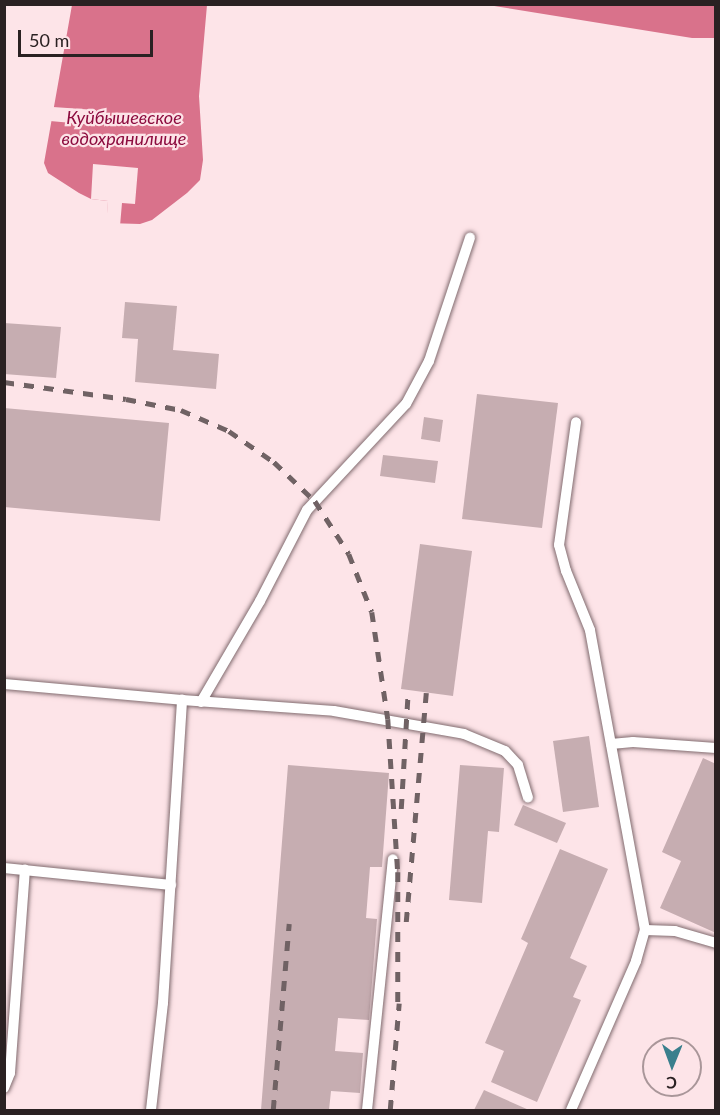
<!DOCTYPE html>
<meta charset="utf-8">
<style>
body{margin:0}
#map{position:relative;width:720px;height:1115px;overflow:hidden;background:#fde4e8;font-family:Lato,sans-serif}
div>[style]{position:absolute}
.water>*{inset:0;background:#d9728b}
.pier>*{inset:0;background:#fde4e8}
.building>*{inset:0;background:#c6adb1}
.roads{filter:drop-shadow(0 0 2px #816b6f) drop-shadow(0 0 2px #816b6f)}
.lane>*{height:10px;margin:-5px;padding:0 5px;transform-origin:5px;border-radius:5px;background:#fff}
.rail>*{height:4.5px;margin-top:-2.25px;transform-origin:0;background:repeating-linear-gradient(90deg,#706264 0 10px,transparent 0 20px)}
span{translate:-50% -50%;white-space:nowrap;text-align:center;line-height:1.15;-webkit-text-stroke:4.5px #fde4e8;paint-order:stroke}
.water-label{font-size:18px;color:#8c0b3e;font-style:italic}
.frame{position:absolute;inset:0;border:6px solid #2a2122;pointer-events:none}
.north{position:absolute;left:642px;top:1037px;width:60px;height:60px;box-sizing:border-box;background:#fde4e8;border:2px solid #a99699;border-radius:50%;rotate:181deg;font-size:16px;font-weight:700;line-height:24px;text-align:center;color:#2a2122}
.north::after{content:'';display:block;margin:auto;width:21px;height:27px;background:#3a7f8d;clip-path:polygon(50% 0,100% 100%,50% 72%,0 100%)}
.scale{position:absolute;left:18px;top:30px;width:135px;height:27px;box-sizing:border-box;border:3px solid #2a2122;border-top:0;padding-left:8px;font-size:18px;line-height:21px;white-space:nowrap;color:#2a2122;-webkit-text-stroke:4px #fde4e8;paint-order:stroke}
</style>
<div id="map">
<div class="water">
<div style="clip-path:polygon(72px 5px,207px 5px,199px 96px,203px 160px,200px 180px,187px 193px,152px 220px,140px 224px,107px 223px,108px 201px,91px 199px,79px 193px,48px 173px,44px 163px)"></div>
<div style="clip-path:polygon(488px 5px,715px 5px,715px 38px,692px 38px)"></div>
</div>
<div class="pier">
<div style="clip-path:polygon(53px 107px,96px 110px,94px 125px,50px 121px)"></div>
<div style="clip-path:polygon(93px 164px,138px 168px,135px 204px,122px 203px,120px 226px,106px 226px,108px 201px,91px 199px)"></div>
</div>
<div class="building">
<div style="clip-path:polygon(125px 302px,177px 306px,173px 350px,219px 354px,216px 389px,135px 382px,138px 339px,122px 338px)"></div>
<div style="clip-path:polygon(4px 323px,61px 327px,56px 378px,4px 374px)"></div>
<div style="clip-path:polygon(477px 394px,558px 403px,542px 528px,462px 519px)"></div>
<div style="clip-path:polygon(4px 408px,169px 423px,160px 521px,4px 507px)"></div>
<div style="clip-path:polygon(424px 417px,443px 420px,440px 442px,421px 439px)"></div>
<div style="clip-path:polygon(383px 455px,438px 461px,435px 483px,380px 476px)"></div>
<div style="clip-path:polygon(420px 544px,472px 551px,453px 696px,401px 689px)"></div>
<div style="clip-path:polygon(589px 736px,599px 807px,563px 812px,553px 741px)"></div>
<div style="clip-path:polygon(703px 758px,716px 764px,716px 933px,660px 908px,681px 861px,662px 852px)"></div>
<div style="clip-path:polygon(288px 765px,389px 773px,382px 867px,370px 867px,366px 918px,377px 919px,369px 1020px,338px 1018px,335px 1051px,363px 1053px,360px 1093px,331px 1091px,329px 1110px,261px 1110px)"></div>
<div style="clip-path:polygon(460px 765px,504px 768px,499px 832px,488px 831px,482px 903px,449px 900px)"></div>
<div style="clip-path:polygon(523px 805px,566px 823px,557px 843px,514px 825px)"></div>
<div style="clip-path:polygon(560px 849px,608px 869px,570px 958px,587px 966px,573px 997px,581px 1000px,537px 1102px,491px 1082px,504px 1051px,485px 1043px,528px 943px,521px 939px)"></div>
<div style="clip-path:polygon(484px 1090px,529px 1110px,474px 1110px)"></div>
</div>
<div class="roads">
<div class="lane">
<div style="left:4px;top:684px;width:179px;rotate:5.1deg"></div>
<div style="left:201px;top:702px;width:117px;rotate:-59.7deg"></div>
<div style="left:260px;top:601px;width:102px;rotate:-62.7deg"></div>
<div style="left:307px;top:510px;width:145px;rotate:-47deg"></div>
<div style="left:406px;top:404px;width:49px;rotate:-61.9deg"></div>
<div style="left:429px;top:361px;width:130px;rotate:-71.6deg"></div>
<div style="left:611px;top:744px;width:22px;rotate:-5deg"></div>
<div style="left:633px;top:742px;width:83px;rotate:4.1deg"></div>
<div style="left:4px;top:868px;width:168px;rotate:5.8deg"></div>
<div style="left:645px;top:930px;width:30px;rotate:2deg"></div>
<div style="left:675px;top:931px;width:43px;rotate:16.3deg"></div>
<div style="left:4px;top:1088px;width:16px;rotate:-68deg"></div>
<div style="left:10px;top:1073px;width:204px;rotate:-85.8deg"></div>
<div style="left:151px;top:1110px;width:108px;rotate:-83.6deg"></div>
<div style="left:163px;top:1003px;width:304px;rotate:-86.4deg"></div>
<div style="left:182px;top:700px;width:152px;rotate:4.1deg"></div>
<div style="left:334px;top:711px;width:132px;rotate:10deg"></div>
<div style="left:464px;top:734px;width:44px;rotate:22.5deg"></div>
<div style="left:505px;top:751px;width:19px;rotate:47deg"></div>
<div style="left:518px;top:765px;width:34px;rotate:73deg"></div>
<div style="left:367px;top:1110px;width:252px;rotate:-84.1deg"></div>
<div style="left:571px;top:1110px;width:163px;rotate:-66.4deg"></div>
<div style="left:636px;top:961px;width:32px;rotate:-74deg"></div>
<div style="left:645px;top:930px;width:305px;rotate:-100.4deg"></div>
<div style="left:590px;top:630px;width:64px;rotate:-112.1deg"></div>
<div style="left:566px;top:571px;width:27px;rotate:-105deg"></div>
<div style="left:559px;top:545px;width:124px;rotate:-82.1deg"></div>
</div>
</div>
<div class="rail">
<div style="left:4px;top:382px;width:123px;rotate:7.9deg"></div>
<div style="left:126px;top:399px;width:56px;rotate:11.3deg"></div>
<div style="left:181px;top:410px;width:52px;rotate:23.6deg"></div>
<div style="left:229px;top:431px;width:55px;rotate:34.6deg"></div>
<div style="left:274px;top:462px;width:57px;rotate:43.6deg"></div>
<div style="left:315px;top:501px;width:63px;rotate:57.3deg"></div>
<div style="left:349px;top:554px;width:62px;rotate:68.4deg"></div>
<div style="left:372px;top:612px;width:108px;rotate:81.5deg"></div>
<div style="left:388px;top:719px;width:153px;rotate:86.3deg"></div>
<div style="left:398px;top:872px;width:138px;rotate:90deg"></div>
<div style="left:401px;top:809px;width:119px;rotate:-86.6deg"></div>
<div style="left:406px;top:922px;width:230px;rotate:-85deg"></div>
<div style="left:273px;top:1110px;width:187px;rotate:-85.1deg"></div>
<div style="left:390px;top:1110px;width:107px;rotate:-85.2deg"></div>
</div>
<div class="water-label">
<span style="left:124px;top:128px">Куйбышевское<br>водохранилище</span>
</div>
<div class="frame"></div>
<div class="north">С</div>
<div class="scale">50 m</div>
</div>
